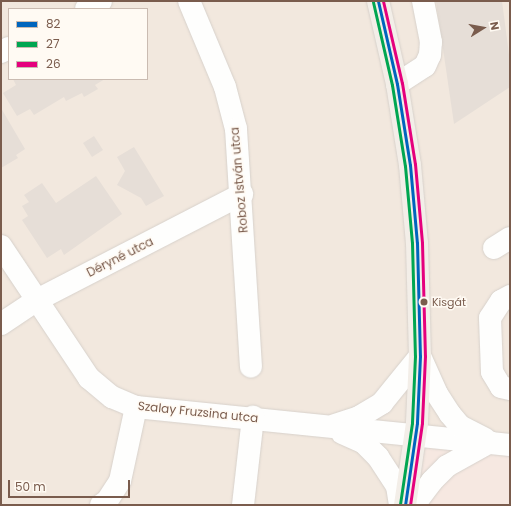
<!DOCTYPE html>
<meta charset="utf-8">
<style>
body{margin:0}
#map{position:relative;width:511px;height:506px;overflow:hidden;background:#f9f5f0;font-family:Poppins,sans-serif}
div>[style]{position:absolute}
.residential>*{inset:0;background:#f2e8de}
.commercial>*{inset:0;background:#f6e8e1}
.building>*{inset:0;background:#e6ded7}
.roads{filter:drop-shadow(0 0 1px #d7d1cb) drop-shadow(0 0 1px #d7d1cb)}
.minor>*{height:22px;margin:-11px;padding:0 11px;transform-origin:11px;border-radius:11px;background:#fefefd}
.major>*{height:22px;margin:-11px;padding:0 11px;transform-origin:11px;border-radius:11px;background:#f3eee8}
.bus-1>*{height:3px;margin:-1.5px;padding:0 1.5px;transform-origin:1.5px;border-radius:1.5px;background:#0065bd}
.bus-2>*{height:3px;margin:-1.5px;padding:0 1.5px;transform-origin:1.5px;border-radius:1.5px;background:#00a651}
.bus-3>*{height:3px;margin:-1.5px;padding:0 1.5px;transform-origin:1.5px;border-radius:1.5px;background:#e5007d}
.dots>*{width:11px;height:11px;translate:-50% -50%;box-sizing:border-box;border:2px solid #fffaf3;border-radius:50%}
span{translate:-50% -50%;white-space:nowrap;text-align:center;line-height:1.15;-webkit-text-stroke:3px #fffaf3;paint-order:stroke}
.bus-label{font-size:11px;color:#7a5c4d}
.left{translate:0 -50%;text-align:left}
.street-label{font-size:12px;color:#7a5c4d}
.frame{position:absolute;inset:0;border:2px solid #7a5c4d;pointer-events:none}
.legend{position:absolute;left:8px;top:8px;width:140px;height:72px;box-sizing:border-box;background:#fffaf3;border:1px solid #cabbb1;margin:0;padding:5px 7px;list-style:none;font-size:12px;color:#7a5c4d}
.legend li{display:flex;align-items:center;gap:8px;height:20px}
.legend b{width:20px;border:1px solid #cabbb1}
.north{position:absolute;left:463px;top:8px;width:40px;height:40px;-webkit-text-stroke:3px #fffaf3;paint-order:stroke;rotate:79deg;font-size:11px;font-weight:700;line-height:16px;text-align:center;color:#7a5c4d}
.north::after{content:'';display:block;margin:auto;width:14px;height:18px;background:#7a5c4d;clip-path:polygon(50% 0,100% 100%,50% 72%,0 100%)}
.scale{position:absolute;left:8px;top:480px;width:122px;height:18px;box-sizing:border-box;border:2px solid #7a5c4d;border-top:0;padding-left:5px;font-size:12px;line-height:14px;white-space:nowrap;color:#7a5c4d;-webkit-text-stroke:3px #fffaf3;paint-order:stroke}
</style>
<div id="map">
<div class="residential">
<div style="clip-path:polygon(evenodd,1px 1px,510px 1px,510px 446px,407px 505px,1px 505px,1px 1px,9px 9px,147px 9px,147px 79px,9px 79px,9px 9px)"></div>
</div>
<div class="commercial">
<div style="clip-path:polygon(418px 437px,510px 446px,510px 505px,407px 505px)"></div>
</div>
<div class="building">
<div style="clip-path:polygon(436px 1px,502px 1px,510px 62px,510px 87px,454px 124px)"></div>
<div style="clip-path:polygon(13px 79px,105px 79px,95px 85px,98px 89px,84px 97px,82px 93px,66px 101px,64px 97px,34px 115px,30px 109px,17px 116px,3px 93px,16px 85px)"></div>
<div style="clip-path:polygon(1px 108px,25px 149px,16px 155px,18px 158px,1px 168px)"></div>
<div style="clip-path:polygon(94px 136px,103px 150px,92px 157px,83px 143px)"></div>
<div style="clip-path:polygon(134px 147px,164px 196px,146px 206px,141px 198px,117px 185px,125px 171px,117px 157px)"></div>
<div style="clip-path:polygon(96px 176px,122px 214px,64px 255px,61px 249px,47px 258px,22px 220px,28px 216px,22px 206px,29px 202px,24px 195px,42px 183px,56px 203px)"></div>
</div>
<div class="roads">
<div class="minor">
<div style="left:189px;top:1px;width:93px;rotate:67.3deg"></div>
<div style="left:225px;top:87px;width:43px;rotate:75.3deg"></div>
<div style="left:236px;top:129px;width:238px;rotate:86.4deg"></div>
<div style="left:86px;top:9px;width:17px;rotate:-28deg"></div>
<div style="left:1px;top:52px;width:9px;rotate:-27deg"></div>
<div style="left:397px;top:84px;width:33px;rotate:-33deg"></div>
<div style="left:425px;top:66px;width:12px;rotate:-66deg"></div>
<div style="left:430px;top:55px;width:13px;rotate:-86deg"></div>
<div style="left:431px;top:42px;width:42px;rotate:-101deg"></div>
<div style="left:1px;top:246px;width:159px;rotate:56.3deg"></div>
<div style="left:89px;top:378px;width:30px;rotate:40deg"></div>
<div style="left:112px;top:397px;width:26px;rotate:23deg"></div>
<div style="left:136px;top:407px;width:376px;rotate:5.8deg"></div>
<div style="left:494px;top:248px;width:19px;rotate:-32deg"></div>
<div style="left:510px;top:296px;width:10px;rotate:151deg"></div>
<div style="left:501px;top:301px;width:20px;rotate:123deg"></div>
<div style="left:490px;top:318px;width:54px;rotate:87.9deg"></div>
<div style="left:492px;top:372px;width:17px;rotate:59deg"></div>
<div style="left:501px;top:387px;width:9px;rotate:13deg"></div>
<div style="left:1px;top:324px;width:43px;rotate:-33.7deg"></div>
<div style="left:37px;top:300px;width:231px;rotate:-27.3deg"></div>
<div style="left:335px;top:425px;width:25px;rotate:-18deg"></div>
<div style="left:359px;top:417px;width:27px;rotate:-31deg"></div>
<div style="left:382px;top:403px;width:60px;rotate:-51deg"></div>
<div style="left:420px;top:356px;width:42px;rotate:65.9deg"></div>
<div style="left:437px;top:394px;width:24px;rotate:57deg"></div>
<div style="left:450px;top:414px;width:16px;rotate:50deg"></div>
<div style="left:460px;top:426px;width:28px;rotate:27deg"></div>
<div style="left:342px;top:433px;width:24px;rotate:24deg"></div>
<div style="left:364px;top:443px;width:20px;rotate:45deg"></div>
<div style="left:378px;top:457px;width:35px;rotate:57deg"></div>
<div style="left:397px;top:486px;width:19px;rotate:81deg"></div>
<div style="left:101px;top:505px;width:7px;rotate:-34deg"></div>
<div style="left:107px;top:501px;width:24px;rotate:-57deg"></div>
<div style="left:120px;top:481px;width:76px;rotate:-77.8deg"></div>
<div style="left:243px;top:505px;width:89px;rotate:-83.5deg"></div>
<div style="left:414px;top:505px;width:30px;rotate:-53deg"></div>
<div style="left:432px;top:481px;width:21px;rotate:-45deg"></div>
<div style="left:447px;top:466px;width:49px;rotate:-29.2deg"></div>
</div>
<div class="major">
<div style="left:378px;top:1px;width:85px;rotate:77.1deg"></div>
<div style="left:397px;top:84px;width:82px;rotate:80.9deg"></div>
<div style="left:410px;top:165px;width:78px;rotate:84.9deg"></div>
<div style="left:417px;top:243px;width:113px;rotate:88.5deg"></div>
<div style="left:420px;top:356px;width:67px;rotate:92.6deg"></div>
<div style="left:417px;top:423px;width:83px;rotate:98.3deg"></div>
</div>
</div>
<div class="bus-1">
<div style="left:378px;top:1px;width:85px;rotate:77.1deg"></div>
<div style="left:397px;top:84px;width:82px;rotate:80.9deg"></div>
<div style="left:410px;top:165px;width:78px;rotate:84.9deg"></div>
<div style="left:417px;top:243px;width:113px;rotate:88.5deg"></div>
<div style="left:420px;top:356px;width:67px;rotate:92.6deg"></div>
<div style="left:417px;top:423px;width:83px;rotate:98.3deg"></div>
</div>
<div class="bus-2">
<div style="left:373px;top:2px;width:85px;rotate:77.1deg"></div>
<div style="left:392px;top:85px;width:82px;rotate:80.9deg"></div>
<div style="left:405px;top:166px;width:77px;rotate:84.8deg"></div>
<div style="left:412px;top:243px;width:113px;rotate:88.5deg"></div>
<div style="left:415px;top:356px;width:67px;rotate:92.6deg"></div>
<div style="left:412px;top:423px;width:82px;rotate:98.4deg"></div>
</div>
<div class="bus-3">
<div style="left:383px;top:1px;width:84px;rotate:77deg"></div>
<div style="left:402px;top:83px;width:82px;rotate:80.9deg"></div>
<div style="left:415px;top:164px;width:79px;rotate:84.9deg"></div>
<div style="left:422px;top:243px;width:113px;rotate:88.5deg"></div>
<div style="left:425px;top:356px;width:67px;rotate:92.6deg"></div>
<div style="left:422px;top:423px;width:83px;rotate:98.3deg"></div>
</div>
<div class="dots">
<div style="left:424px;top:302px;background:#7a5c4d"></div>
</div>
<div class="bus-label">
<span class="left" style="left:432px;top:302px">Kisgát</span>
</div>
<div class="street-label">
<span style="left:239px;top:180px;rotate:-95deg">Roboz István utca</span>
<span style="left:120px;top:257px;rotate:-27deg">Déryné utca</span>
<span style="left:198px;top:412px;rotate:6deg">Szalay Fruzsina utca</span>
</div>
<div class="frame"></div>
<ul class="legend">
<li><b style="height:5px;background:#0065bd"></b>82</li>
<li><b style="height:5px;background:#00a651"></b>27</li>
<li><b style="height:5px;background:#e5007d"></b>26</li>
</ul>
<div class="north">N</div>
<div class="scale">50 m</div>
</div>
